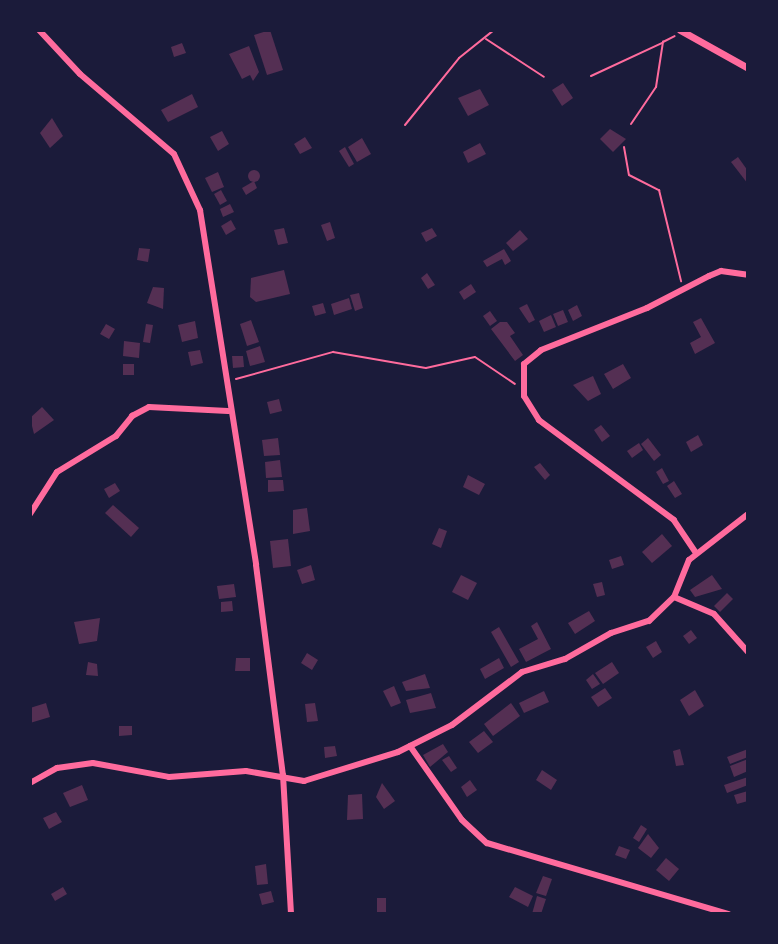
<!DOCTYPE html>
<style>
body{margin:0}
#map{position:relative;width:778px;height:944px;overflow:hidden;background:#1b1b3a;font-family:Inter,sans-serif}
div>[style]{position:absolute}
.building>*{inset:0;background:#542f53}
.round{border-radius:50%}
.path>*{height:2px;margin:-1px;padding:0 1px;transform-origin:1px;border-radius:1px;background:#ff6b9d}
.minor>*{height:6px;margin:-3px;padding:0 3px;transform-origin:3px;border-radius:3px;background:#ff6b9d}
.tertiary>*{height:7px;margin:-3.5px;padding:0 3.5px;transform-origin:3.5px;border-radius:3.5px;background:#ff6b9d}
span{translate:-50% -50%;white-space:nowrap;text-align:center;line-height:1.15;-webkit-text-stroke:8px #1b1b3a;paint-order:stroke}
.frame{position:absolute;inset:0;border:32px solid #1b1b3a;pointer-events:none}
</style>
<div id="map">
<div class="building">
<div style="clip-path:polygon(270px 30px,283px 70px,267px 75px,254px 35px)"></div>
<div style="clip-path:polygon(182px 43px,186px 53px,174px 57px,171px 47px)"></div>
<div style="clip-path:polygon(249px 46px,259px 72px,253px 81px,250px 75px,242px 79px,229px 54px)"></div>
<div style="clip-path:polygon(563px 83px,573px 98px,562px 106px,552px 90px)"></div>
<div style="clip-path:polygon(480px 89px,489px 105px,468px 116px,458px 98px)"></div>
<div style="clip-path:polygon(192px 94px,198px 107px,168px 122px,161px 110px)"></div>
<div style="clip-path:polygon(52px 118px,63px 136px,50px 148px,40px 133px)"></div>
<div style="clip-path:polygon(610px 129px,626px 139px,613px 152px,600px 139px)"></div>
<div style="clip-path:polygon(222px 131px,229px 144px,218px 151px,210px 137px)"></div>
<div style="clip-path:polygon(305px 137px,312px 148px,300px 154px,294px 144px)"></div>
<div style="clip-path:polygon(362px 138px,371px 154px,357px 162px,348px 147px)"></div>
<div style="clip-path:polygon(480px 143px,486px 154px,468px 163px,463px 152px)"></div>
<div style="clip-path:polygon(345px 147px,354px 164px,349px 167px,339px 151px)"></div>
<div style="clip-path:polygon(738px 157px,748px 171px,748px 184px,731px 162px)"></div>
<div class="round" style="left:248px;top:170px;width:12px;height:12px"></div>
<div style="clip-path:polygon(218px 172px,224px 187px,212px 192px,205px 178px)"></div>
<div style="clip-path:polygon(254px 181px,257px 188px,246px 195px,242px 188px)"></div>
<div style="clip-path:polygon(221px 190px,227px 201px,220px 205px,214px 194px)"></div>
<div style="clip-path:polygon(230px 204px,234px 212px,223px 217px,220px 209px)"></div>
<div style="clip-path:polygon(231px 220px,236px 229px,226px 235px,221px 226px)"></div>
<div style="clip-path:polygon(330px 222px,335px 238px,327px 241px,321px 225px)"></div>
<div style="clip-path:polygon(284px 228px,288px 243px,278px 245px,274px 230px)"></div>
<div style="clip-path:polygon(432px 228px,437px 236px,426px 242px,421px 233px)"></div>
<div style="clip-path:polygon(520px 230px,528px 239px,513px 251px,506px 243px)"></div>
<div style="clip-path:polygon(139px 248px,150px 249px,148px 262px,137px 260px)"></div>
<div style="clip-path:polygon(504px 249px,511px 261px,505px 265px,502px 259px,487px 267px,483px 261px)"></div>
<div style="clip-path:polygon(284px 270px,290px 294px,256px 302px,250px 297px,251px 278px)"></div>
<div style="clip-path:polygon(427px 273px,435px 285px,428px 289px,421px 278px)"></div>
<div style="clip-path:polygon(471px 284px,476px 292px,464px 300px,459px 292px)"></div>
<div style="clip-path:polygon(153px 287px,164px 288px,163px 309px,147px 303px)"></div>
<div style="clip-path:polygon(359px 293px,363px 308px,355px 311px,350px 295px)"></div>
<div style="clip-path:polygon(349px 298px,352px 309px,334px 315px,331px 304px)"></div>
<div style="clip-path:polygon(323px 303px,326px 313px,315px 316px,312px 306px)"></div>
<div style="clip-path:polygon(527px 304px,535px 320px,529px 323px,519px 308px)"></div>
<div style="clip-path:polygon(577px 305px,582px 316px,573px 321px,568px 310px)"></div>
<div style="clip-path:polygon(563px 310px,568px 322px,558px 326px,553px 314px)"></div>
<div style="clip-path:polygon(490px 311px,497px 321px,490px 326px,483px 316px)"></div>
<div style="clip-path:polygon(551px 315px,556px 327px,544px 332px,539px 321px)"></div>
<div style="clip-path:polygon(701px 318px,715px 343px,695px 354px,690px 343px,701px 337px,693px 322px)"></div>
<div style="clip-path:polygon(251px 320px,259px 342px,247px 346px,240px 324px)"></div>
<div style="clip-path:polygon(195px 321px,198px 338px,182px 342px,178px 325px)"></div>
<div style="clip-path:polygon(500px 322px,507px 322px,515px 333px,510px 336px,523px 355px,515px 361px,491px 329px)"></div>
<div style="clip-path:polygon(106px 324px,115px 329px,109px 339px,100px 334px)"></div>
<div style="clip-path:polygon(146px 324px,153px 325px,150px 343px,143px 342px)"></div>
<div style="clip-path:polygon(124px 341px,140px 343px,139px 358px,123px 356px)"></div>
<div style="clip-path:polygon(260px 346px,265px 362px,250px 366px,246px 351px)"></div>
<div style="clip-path:polygon(200px 350px,203px 363px,191px 366px,188px 352px)"></div>
<div style="clip-path:polygon(232px 356px,243px 356px,244px 367px,233px 368px)"></div>
<div style="clip-path:polygon(123px 364px,134px 364px,134px 375px,123px 375px)"></div>
<div style="clip-path:polygon(623px 364px,631px 378px,613px 389px,604px 374px)"></div>
<div style="clip-path:polygon(593px 376px,601px 394px,588px 401px,573px 385px)"></div>
<div style="clip-path:polygon(279px 399px,282px 411px,270px 414px,267px 402px)"></div>
<div style="clip-path:polygon(42px 407px,54px 420px,34px 434px,30px 418px)"></div>
<div style="clip-path:polygon(601px 425px,610px 436px,602px 442px,594px 430px)"></div>
<div style="clip-path:polygon(698px 435px,703px 445px,691px 452px,686px 442px)"></div>
<div style="clip-path:polygon(278px 438px,280px 455px,264px 456px,262px 440px)"></div>
<div style="clip-path:polygon(648px 438px,661px 455px,654px 461px,641px 444px)"></div>
<div style="clip-path:polygon(639px 443px,643px 450px,632px 458px,627px 451px)"></div>
<div style="clip-path:polygon(280px 460px,282px 477px,266px 478px,265px 462px)"></div>
<div style="clip-path:polygon(540px 463px,550px 475px,545px 480px,534px 467px)"></div>
<div style="clip-path:polygon(662px 468px,669px 481px,663px 484px,656px 472px)"></div>
<div style="clip-path:polygon(468px 475px,485px 484px,479px 495px,463px 487px)"></div>
<div style="clip-path:polygon(268px 480px,283px 480px,284px 491px,268px 492px)"></div>
<div style="clip-path:polygon(674px 481px,682px 494px,675px 498px,667px 486px)"></div>
<div style="clip-path:polygon(115px 483px,120px 491px,109px 498px,104px 489px)"></div>
<div style="clip-path:polygon(113px 505px,139px 528px,131px 537px,105px 513px)"></div>
<div style="clip-path:polygon(307px 508px,310px 531px,293px 534px,293px 510px)"></div>
<div style="clip-path:polygon(439px 528px,447px 531px,441px 548px,432px 544px)"></div>
<div style="clip-path:polygon(662px 534px,672px 546px,652px 563px,642px 552px)"></div>
<div style="clip-path:polygon(288px 539px,291px 566px,273px 568px,270px 541px)"></div>
<div style="clip-path:polygon(621px 556px,624px 565px,612px 569px,609px 560px)"></div>
<div style="clip-path:polygon(311px 565px,315px 580px,302px 584px,297px 570px)"></div>
<div style="clip-path:polygon(461px 575px,477px 583px,468px 600px,452px 592px)"></div>
<div style="clip-path:polygon(712px 575px,722px 589px,695px 597px,690px 590px)"></div>
<div style="clip-path:polygon(602px 582px,605px 595px,597px 597px,593px 584px)"></div>
<div style="clip-path:polygon(234px 584px,236px 597px,219px 599px,217px 586px)"></div>
<div style="clip-path:polygon(727px 593px,733px 599px,720px 612px,714px 606px)"></div>
<div style="clip-path:polygon(232px 601px,233px 611px,221px 612px,221px 602px)"></div>
<div style="clip-path:polygon(589px 611px,595px 621px,575px 634px,568px 623px)"></div>
<div style="clip-path:polygon(100px 618px,97px 641px,79px 644px,74px 622px)"></div>
<div style="clip-path:polygon(537px 622px,551px 649px,526px 662px,519px 649px,538px 639px,531px 626px)"></div>
<div style="clip-path:polygon(499px 627px,519px 662px,511px 667px,491px 632px)"></div>
<div style="clip-path:polygon(691px 630px,697px 638px,689px 644px,683px 636px)"></div>
<div style="clip-path:polygon(656px 641px,662px 652px,653px 658px,646px 647px)"></div>
<div style="clip-path:polygon(307px 653px,318px 660px,312px 670px,301px 663px)"></div>
<div style="clip-path:polygon(236px 658px,250px 658px,250px 671px,235px 671px)"></div>
<div style="clip-path:polygon(499px 658px,504px 668px,485px 679px,480px 669px)"></div>
<div style="clip-path:polygon(88px 662px,97px 664px,98px 676px,86px 675px)"></div>
<div style="clip-path:polygon(612px 662px,619px 673px,603px 684px,595px 673px)"></div>
<div style="clip-path:polygon(425px 674px,430px 688px,406px 691px,402px 682px)"></div>
<div style="clip-path:polygon(593px 674px,600px 684px,592px 689px,586px 680px)"></div>
<div style="clip-path:polygon(394px 686px,401px 703px,391px 707px,383px 691px)"></div>
<div style="clip-path:polygon(605px 688px,612px 698px,598px 707px,591px 697px)"></div>
<div style="clip-path:polygon(695px 690px,704px 706px,689px 716px,680px 700px)"></div>
<div style="clip-path:polygon(544px 691px,549px 702px,524px 713px,519px 703px)"></div>
<div style="clip-path:polygon(431px 693px,436px 708px,410px 713px,406px 700px)"></div>
<div style="clip-path:polygon(46px 703px,50px 717px,30px 723px,30px 708px)"></div>
<div style="clip-path:polygon(315px 703px,318px 721px,307px 722px,305px 704px)"></div>
<div style="clip-path:polygon(511px 703px,520px 716px,493px 736px,484px 724px)"></div>
<div style="clip-path:polygon(119px 726px,132px 726px,132px 735px,119px 736px)"></div>
<div style="clip-path:polygon(484px 731px,493px 742px,478px 753px,469px 742px)"></div>
<div style="clip-path:polygon(443px 744px,448px 752px,430px 767px,423px 755px)"></div>
<div style="clip-path:polygon(335px 746px,337px 756px,325px 758px,324px 747px)"></div>
<div style="clip-path:polygon(680px 749px,684px 765px,676px 766px,673px 751px)"></div>
<div style="clip-path:polygon(748px 749px,748px 757px,730px 764px,727px 757px)"></div>
<div style="clip-path:polygon(449px 756px,457px 768px,451px 772px,442px 760px)"></div>
<div style="clip-path:polygon(748px 759px,748px 771px,734px 777px,730px 766px)"></div>
<div style="clip-path:polygon(542px 770px,557px 780px,551px 790px,536px 780px)"></div>
<div style="clip-path:polygon(748px 777px,748px 785px,727px 793px,724px 785px)"></div>
<div style="clip-path:polygon(470px 780px,477px 790px,467px 797px,461px 787px)"></div>
<div style="clip-path:polygon(382px 783px,395px 801px,384px 809px,376px 797px)"></div>
<div style="clip-path:polygon(82px 785px,88px 800px,70px 807px,63px 793px)"></div>
<div style="clip-path:polygon(748px 791px,748px 801px,737px 804px,734px 795px)"></div>
<div style="clip-path:polygon(362px 794px,363px 819px,347px 820px,348px 795px)"></div>
<div style="clip-path:polygon(56px 812px,62px 822px,49px 829px,43px 818px)"></div>
<div style="clip-path:polygon(641px 825px,647px 829px,639px 842px,633px 838px)"></div>
<div style="clip-path:polygon(648px 834px,659px 848px,651px 858px,638px 848px)"></div>
<div style="clip-path:polygon(619px 846px,630px 850px,626px 859px,615px 855px)"></div>
<div style="clip-path:polygon(666px 858px,679px 869px,669px 881px,656px 870px)"></div>
<div style="clip-path:polygon(266px 864px,268px 884px,257px 885px,255px 866px)"></div>
<div style="clip-path:polygon(543px 876px,552px 879px,546px 896px,536px 893px)"></div>
<div style="clip-path:polygon(63px 887px,67px 894px,55px 901px,51px 894px)"></div>
<div style="clip-path:polygon(515px 887px,533px 896px,528px 907px,509px 897px)"></div>
<div style="clip-path:polygon(271px 891px,274px 902px,262px 905px,259px 894px)"></div>
<div style="clip-path:polygon(537px 896px,546px 899px,541px 914px,532px 914px)"></div>
<div style="clip-path:polygon(377px 898px,386px 898px,386px 914px,377px 914px)"></div>
</div>
<div class="path">
<div style="left:486px;top:39px;width:69px;rotate:33.2deg"></div>
<div style="left:591px;top:76px;width:78px;rotate:-24.9deg"></div>
<div style="left:631px;top:124px;width:45px;rotate:-56deg"></div>
<div style="left:656px;top:87px;width:46px;rotate:-81.2deg"></div>
<div style="left:663px;top:42px;width:13px;rotate:-27deg"></div>
<div style="left:405px;top:125px;width:86px;rotate:-51.1deg"></div>
<div style="left:459px;top:58px;width:45px;rotate:-38.7deg"></div>
<div style="left:624px;top:147px;width:28px;rotate:80deg"></div>
<div style="left:629px;top:175px;width:34px;rotate:27deg"></div>
<div style="left:659px;top:190px;width:94px;rotate:76.4deg"></div>
<div style="left:236px;top:379px;width:101px;rotate:-15.6deg"></div>
<div style="left:333px;top:352px;width:94px;rotate:9.8deg"></div>
<div style="left:426px;top:368px;width:50px;rotate:-12.7deg"></div>
<div style="left:475px;top:357px;width:48px;rotate:34deg"></div>
</div>
<div class="minor">
<div style="left:39px;top:30px;width:60px;rotate:47deg"></div>
<div style="left:80px;top:74px;width:123px;rotate:40.4deg"></div>
<div style="left:174px;top:154px;width:62px;rotate:65.1deg"></div>
<div style="left:200px;top:210px;width:359px;rotate:81deg"></div>
<div style="left:256px;top:565px;width:212px;rotate:82.7deg"></div>
<div style="left:283px;top:775px;width:139px;rotate:86.7deg"></div>
<div style="left:30px;top:514px;width:50px;rotate:-57.3deg"></div>
<div style="left:57px;top:472px;width:69px;rotate:-31.4deg"></div>
<div style="left:116px;top:436px;width:26px;rotate:-51deg"></div>
<div style="left:132px;top:416px;width:19px;rotate:-28deg"></div>
<div style="left:149px;top:407px;width:79px;rotate:2.9deg"></div>
<div style="left:696px;top:553px;width:40px;rotate:-124deg"></div>
<div style="left:674px;top:520px;width:168px;rotate:-143.5deg"></div>
<div style="left:539px;top:420px;width:28px;rotate:-122deg"></div>
<div style="left:524px;top:396px;width:32px;rotate:-90deg"></div>
<div style="left:524px;top:364px;width:22px;rotate:-39deg"></div>
<div style="left:541px;top:350px;width:114px;rotate:-21.6deg"></div>
<div style="left:647px;top:308px;width:70px;rotate:-27.3deg"></div>
<div style="left:709px;top:276px;width:13px;rotate:-23deg"></div>
<div style="left:721px;top:271px;width:27px;rotate:8deg"></div>
<div style="left:674px;top:597px;width:43px;rotate:23deg"></div>
<div style="left:714px;top:614px;width:51px;rotate:48.2deg"></div>
<div style="left:410px;top:746px;width:90px;rotate:54.9deg"></div>
<div style="left:462px;top:820px;width:34px;rotate:43deg"></div>
<div style="left:487px;top:843px;width:252px;rotate:16.4deg"></div>
<div style="left:30px;top:783px;width:31px;rotate:-29deg"></div>
<div style="left:57px;top:768px;width:36px;rotate:-8deg"></div>
<div style="left:93px;top:763px;width:77px;rotate:10.4deg"></div>
<div style="left:169px;top:777px;width:77px;rotate:-4.5deg"></div>
<div style="left:246px;top:771px;width:59px;rotate:9.8deg"></div>
<div style="left:304px;top:781px;width:98px;rotate:-17.1deg"></div>
<div style="left:398px;top:752px;width:60px;rotate:-26.6deg"></div>
<div style="left:452px;top:725px;width:88px;rotate:-37.1deg"></div>
<div style="left:522px;top:672px;width:45px;rotate:-16.8deg"></div>
<div style="left:565px;top:659px;width:53px;rotate:-29.5deg"></div>
<div style="left:611px;top:633px;width:40px;rotate:-18deg"></div>
<div style="left:649px;top:621px;width:35px;rotate:-44deg"></div>
<div style="left:674px;top:597px;width:40px;rotate:-68deg"></div>
<div style="left:689px;top:560px;width:75px;rotate:-37.9deg"></div>
</div>
<div class="tertiary">
<div style="left:680px;top:30px;width:78px;rotate:29.2deg"></div>
</div>
<div class="frame"></div>
</div>
